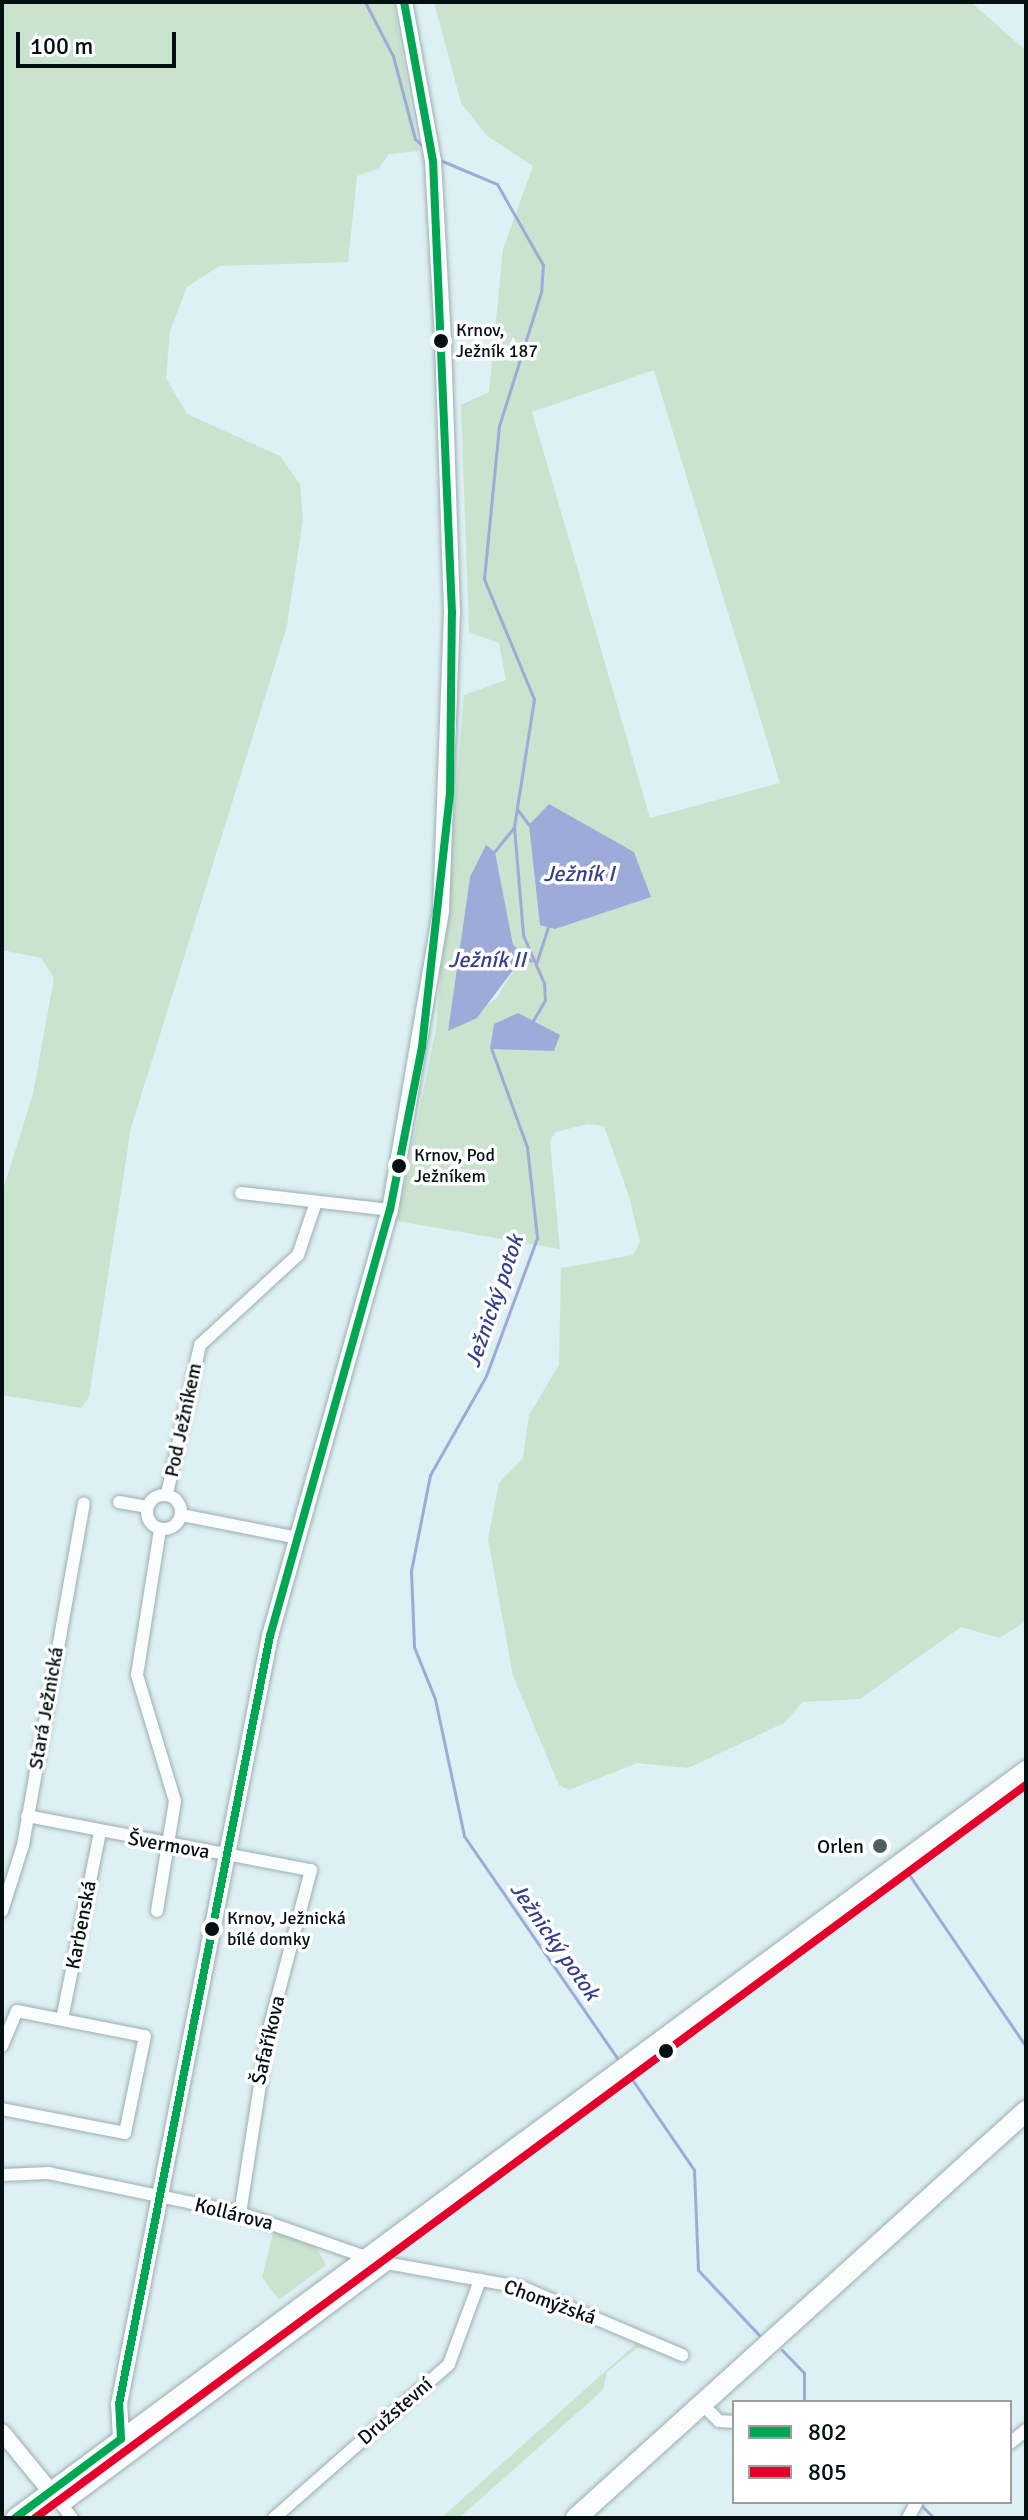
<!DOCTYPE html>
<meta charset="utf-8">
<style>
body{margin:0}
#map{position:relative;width:1028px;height:2520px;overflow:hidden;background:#ddf0f3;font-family:Signika,sans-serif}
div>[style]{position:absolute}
.green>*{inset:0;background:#c9e3ce}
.water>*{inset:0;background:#9cabd8}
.stream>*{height:3px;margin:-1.5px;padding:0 1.5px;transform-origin:1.5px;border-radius:1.5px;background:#9cabd8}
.roads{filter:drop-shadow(0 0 2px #9eadaf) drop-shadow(0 0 2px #9eadaf)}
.minor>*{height:12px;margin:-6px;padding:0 6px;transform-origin:6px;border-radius:6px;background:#fafdfd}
.minor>.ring{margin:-6px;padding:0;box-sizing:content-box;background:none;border:12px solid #fafdfd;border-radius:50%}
.tertiary>*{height:16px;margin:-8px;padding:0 8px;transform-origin:8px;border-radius:8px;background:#fafdfd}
.secondary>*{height:18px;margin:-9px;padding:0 9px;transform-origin:9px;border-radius:9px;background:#fafdfd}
.primary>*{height:20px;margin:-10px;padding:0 10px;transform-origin:10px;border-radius:10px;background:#fafdfd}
.bus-1>*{height:8px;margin:-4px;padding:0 4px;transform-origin:4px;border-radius:4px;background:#00a651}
.bus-2>*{height:8px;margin:-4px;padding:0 4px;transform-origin:4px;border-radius:4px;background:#e4002b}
.dots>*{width:22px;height:22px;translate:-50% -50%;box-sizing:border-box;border:4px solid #fff;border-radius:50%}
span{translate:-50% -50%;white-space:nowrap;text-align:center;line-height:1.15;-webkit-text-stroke:7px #fff;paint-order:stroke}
.bus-label{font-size:18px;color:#041012}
.left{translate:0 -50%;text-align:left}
.street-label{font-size:20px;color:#041012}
.poi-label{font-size:20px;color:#041012}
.right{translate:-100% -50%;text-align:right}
.water-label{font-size:22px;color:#343e89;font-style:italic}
.frame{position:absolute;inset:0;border:4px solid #041012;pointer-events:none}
.legend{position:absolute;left:732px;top:2400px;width:280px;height:104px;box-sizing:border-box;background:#fff;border:2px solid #9b9fa0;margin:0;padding:10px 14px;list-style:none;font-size:24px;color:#041012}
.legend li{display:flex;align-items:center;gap:16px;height:40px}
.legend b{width:40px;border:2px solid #9b9fa0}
.scale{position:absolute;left:16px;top:32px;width:160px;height:36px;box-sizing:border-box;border:4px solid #041012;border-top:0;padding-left:10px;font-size:24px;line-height:28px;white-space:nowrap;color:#041012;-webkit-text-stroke:6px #fff;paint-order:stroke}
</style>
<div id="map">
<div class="green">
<div style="clip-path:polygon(2px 2px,393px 2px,419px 151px,389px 154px,379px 168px,357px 176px,348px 262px,219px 266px,187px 287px,170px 331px,166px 378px,187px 414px,280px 456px,300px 484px,303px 519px,287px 626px,131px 1128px,89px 1397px,81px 1408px,2px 1395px,2px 1193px,33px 1094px,54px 978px,41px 958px,2px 950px)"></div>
<div style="clip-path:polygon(evenodd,434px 2px,971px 2px,1026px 51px,1026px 1621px,1000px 1638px,961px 1627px,860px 1699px,803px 1702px,784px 1723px,688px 1768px,637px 1763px,569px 1790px,559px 1785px,513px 1676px,488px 1539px,499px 1483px,523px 1458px,529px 1415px,559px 1365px,561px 1268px,633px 1255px,640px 1242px,629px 1196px,604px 1126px,588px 1124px,555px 1132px,550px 1142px,560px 1249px,397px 1221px,436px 1029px,464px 695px,506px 680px,499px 643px,469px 632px,461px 405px,489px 392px,503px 249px,533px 166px,487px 136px,461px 103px,434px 2px,654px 370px,780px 783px,650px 818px,532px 412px,654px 370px,434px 2px,594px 831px,634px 852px,650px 897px,555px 929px,594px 831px,434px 2px,495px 852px,517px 965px,496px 999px,448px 1030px,470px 877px,495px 852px)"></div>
<div style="clip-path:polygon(274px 2230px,313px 2241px,326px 2265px,279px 2300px,262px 2277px)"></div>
<div style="clip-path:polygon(637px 2343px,650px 2349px,637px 2348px,607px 2372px,603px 2390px,459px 2518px,441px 2518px)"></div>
</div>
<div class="water">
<div style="clip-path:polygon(549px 804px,634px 852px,651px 897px,555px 929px,540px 925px,529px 825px)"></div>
<div style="clip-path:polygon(486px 845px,495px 852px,517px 965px,477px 1018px,448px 1031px,470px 877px)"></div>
<div style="clip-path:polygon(518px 1013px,560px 1035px,554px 1051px,490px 1049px,494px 1024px)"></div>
</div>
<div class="stream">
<div style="left:365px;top:2px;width:61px;rotate:62.6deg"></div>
<div style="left:393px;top:56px;width:86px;rotate:75.2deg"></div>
<div style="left:415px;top:139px;width:13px;rotate:42deg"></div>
<div style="left:440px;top:160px;width:62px;rotate:22.8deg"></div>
<div style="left:497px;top:184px;width:93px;rotate:60.4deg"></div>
<div style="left:543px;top:265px;width:27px;rotate:94deg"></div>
<div style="left:541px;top:292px;width:140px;rotate:107.4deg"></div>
<div style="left:499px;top:426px;width:154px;rotate:95.6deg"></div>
<div style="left:484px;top:579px;width:130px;rotate:67.4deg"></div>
<div style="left:534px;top:699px;width:130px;rotate:98.9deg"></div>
<div style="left:514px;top:827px;width:108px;rotate:85.2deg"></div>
<div style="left:523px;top:935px;width:52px;rotate:66.4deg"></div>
<div style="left:544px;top:983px;width:17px;rotate:87deg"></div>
<div style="left:545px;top:1000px;width:24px;rotate:120deg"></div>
<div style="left:517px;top:809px;width:20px;rotate:53deg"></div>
<div style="left:494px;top:852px;width:32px;rotate:-51deg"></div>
<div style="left:512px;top:946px;width:24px;rotate:38deg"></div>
<div style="left:536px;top:964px;width:40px;rotate:-72deg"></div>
<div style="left:491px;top:1048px;width:105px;rotate:70deg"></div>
<div style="left:527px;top:1147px;width:92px;rotate:83.7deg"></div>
<div style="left:537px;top:1238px;width:147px;rotate:110.3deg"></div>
<div style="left:486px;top:1376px;width:114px;rotate:119.5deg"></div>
<div style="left:430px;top:1475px;width:98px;rotate:101.2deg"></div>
<div style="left:411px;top:1571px;width:76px;rotate:87.7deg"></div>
<div style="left:414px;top:1647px;width:56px;rotate:68deg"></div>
<div style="left:435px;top:1699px;width:140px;rotate:78deg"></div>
<div style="left:464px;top:1836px;width:275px;rotate:55.4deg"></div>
<div style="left:910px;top:1876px;width:207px;rotate:55.8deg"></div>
<div style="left:627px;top:2072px;width:119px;rotate:55.6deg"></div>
<div style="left:694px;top:2170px;width:100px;rotate:87.7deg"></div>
<div style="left:698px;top:2270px;width:89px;rotate:46.8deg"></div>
<div style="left:782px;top:2350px;width:32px;rotate:46deg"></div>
<div style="left:804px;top:2373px;width:29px;rotate:90deg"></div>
<div style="left:921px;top:2505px;width:18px;rotate:45deg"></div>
</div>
<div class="roads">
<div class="minor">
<div style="left:241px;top:1193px;width:150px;rotate:6.5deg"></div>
<div style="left:167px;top:1494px;width:153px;rotate:-77.5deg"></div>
<div style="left:200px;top:1345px;width:133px;rotate:-42.6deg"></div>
<div style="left:298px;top:1255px;width:56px;rotate:-71.2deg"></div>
<div class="ring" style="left:147px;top:1495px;width:22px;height:22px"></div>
<div style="left:119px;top:1502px;width:28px;rotate:10deg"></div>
<div style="left:182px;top:1515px;width:113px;rotate:11.2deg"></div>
<div style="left:27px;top:1816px;width:289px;rotate:10.8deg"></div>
<div style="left:311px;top:1870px;width:169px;rotate:104.8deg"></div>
<div style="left:268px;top:2033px;width:182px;rotate:98.8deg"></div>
<div style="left:2px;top:1911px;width:69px;rotate:-72.3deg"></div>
<div style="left:23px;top:1845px;width:347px;rotate:-79.9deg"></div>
<div style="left:157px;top:1911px;width:111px;rotate:-80.7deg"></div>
<div style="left:175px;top:1801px;width:132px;rotate:-106.8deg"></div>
<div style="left:137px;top:1675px;width:148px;rotate:-81deg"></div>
<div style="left:62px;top:2019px;width:191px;rotate:-78.5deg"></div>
<div style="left:2px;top:2046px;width:38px;rotate:-67deg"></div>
<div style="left:17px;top:2011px;width:130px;rotate:11.1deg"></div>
<div style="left:145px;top:2036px;width:99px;rotate:101.7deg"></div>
<div style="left:125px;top:2133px;width:125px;rotate:-169deg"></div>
<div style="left:2px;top:2175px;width:47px;rotate:-2.4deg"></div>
<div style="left:49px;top:2173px;width:195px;rotate:11.8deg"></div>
<div style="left:240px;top:2213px;width:148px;rotate:19.3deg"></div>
<div style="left:380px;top:2262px;width:146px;rotate:10.2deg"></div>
<div style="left:524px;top:2288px;width:172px;rotate:23deg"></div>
<div style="left:702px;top:2404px;width:24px;rotate:45deg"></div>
<div style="left:719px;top:2421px;width:15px;rotate:4deg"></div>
<div style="left:1010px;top:2443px;width:21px;rotate:-39deg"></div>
<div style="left:58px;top:2500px;width:23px;rotate:52deg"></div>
<div style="left:63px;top:2506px;width:405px;rotate:-36.7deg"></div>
<div style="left:274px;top:2518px;width:233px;rotate:-41.3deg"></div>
<div style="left:449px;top:2364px;width:90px;rotate:-69.7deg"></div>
<div style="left:908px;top:2518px;width:18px;rotate:-61deg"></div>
</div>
<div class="tertiary">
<div style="left:2px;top:2432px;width:77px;rotate:50.8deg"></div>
<div style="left:121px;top:2439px;width:35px;rotate:-93deg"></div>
<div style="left:119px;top:2404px;width:783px;rotate:-78.88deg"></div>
<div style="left:270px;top:1636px;width:443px;rotate:-74.3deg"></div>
<div style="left:390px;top:1210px;width:303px;rotate:-80.3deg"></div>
<div style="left:441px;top:911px;width:298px;rotate:-87.9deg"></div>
<div style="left:452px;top:613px;width:273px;rotate:-91.9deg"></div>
<div style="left:443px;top:340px;width:179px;rotate:-93.2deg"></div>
<div style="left:433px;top:161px;width:162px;rotate:-100.3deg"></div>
</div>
<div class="secondary">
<div style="left:15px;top:2518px;width:1258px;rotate:-36.5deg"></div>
</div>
<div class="primary">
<div style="left:576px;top:2518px;width:607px;rotate:-42.13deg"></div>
</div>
</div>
<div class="bus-1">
<div style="left:15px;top:2518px;width:132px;rotate:-36.7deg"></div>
<div style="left:121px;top:2439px;width:35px;rotate:-93deg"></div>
<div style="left:119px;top:2404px;width:783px;rotate:-78.88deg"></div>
<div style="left:270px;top:1636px;width:443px;rotate:-74.3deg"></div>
<div style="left:390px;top:1210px;width:166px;rotate:-78.9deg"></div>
<div style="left:422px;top:1047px;width:257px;rotate:-83.7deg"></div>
<div style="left:450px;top:792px;width:179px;rotate:-89.4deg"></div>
<div style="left:452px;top:613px;width:452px;rotate:-92.4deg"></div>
<div style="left:433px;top:161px;width:162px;rotate:-100.3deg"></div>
</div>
<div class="bus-2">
<div style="left:35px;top:2518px;width:1233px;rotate:-36.49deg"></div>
</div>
<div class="dots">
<div style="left:441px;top:341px;background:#041012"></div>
<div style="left:399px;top:1166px;background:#041012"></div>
<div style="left:880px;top:1846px;background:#505e61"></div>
<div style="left:212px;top:1929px;background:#041012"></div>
<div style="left:666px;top:2051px;background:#041012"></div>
</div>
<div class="bus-label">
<span class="left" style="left:456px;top:341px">Krnov,<br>Ježník 187</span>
<span class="left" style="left:414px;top:1166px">Krnov, Pod<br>Ježníkem</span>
<span class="left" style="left:227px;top:1929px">Krnov, Ježnická<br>bílé domky</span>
</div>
<div class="street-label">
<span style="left:183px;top:1420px;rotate:-78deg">Pod Ježníkem</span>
<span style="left:46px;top:1708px;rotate:-80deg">Stará Ježnická</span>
<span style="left:169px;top:1845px;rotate:10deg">Švermova</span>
<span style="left:81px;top:1925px;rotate:-79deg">Karbenská</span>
<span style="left:268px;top:2040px;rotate:-77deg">Šafaříkova</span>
<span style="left:234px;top:2214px;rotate:14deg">Kollárova</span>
<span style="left:550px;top:2302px;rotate:20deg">Chomýžská</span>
<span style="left:395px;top:2411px;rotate:-41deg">Družstevní</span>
</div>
<div class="poi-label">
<span class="right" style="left:864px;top:1846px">Orlen</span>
</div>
<div class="water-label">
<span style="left:579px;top:874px">Ježník I</span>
<span style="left:487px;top:960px">Ježník II</span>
<span style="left:494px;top:1301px;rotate:-71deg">Ježnický potok</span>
<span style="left:555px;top:1941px;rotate:55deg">Ježnický potok</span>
</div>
<div class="frame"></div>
<ul class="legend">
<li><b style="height:10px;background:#00a651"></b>802</li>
<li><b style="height:10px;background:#e4002b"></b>805</li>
</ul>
<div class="scale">100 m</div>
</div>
